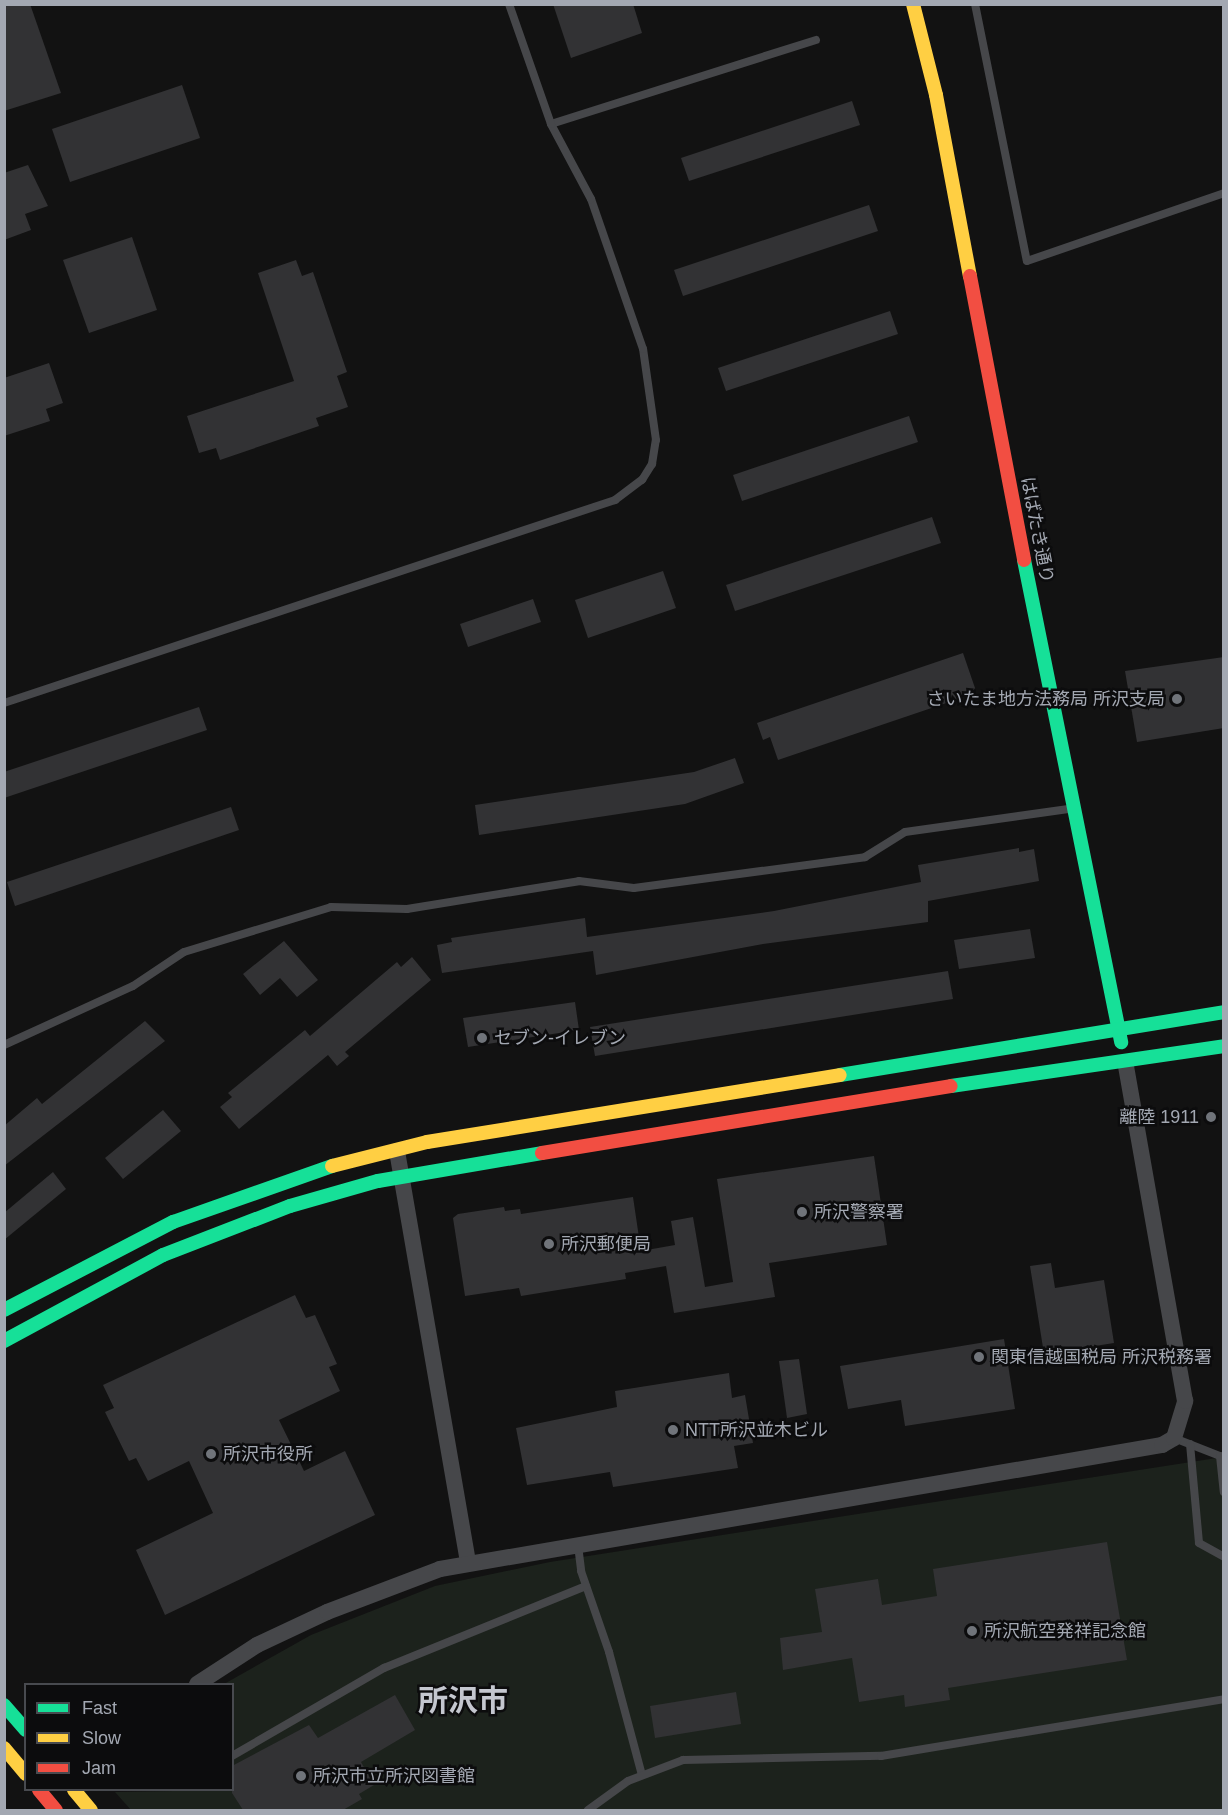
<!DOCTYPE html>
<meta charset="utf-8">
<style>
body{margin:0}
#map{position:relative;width:1228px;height:1815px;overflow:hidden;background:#121212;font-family:Arial,"Noto Sans JP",sans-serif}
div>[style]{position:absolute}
.green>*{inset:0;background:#1c221c}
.building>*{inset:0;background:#323234}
.lane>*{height:8px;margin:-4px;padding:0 4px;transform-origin:4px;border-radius:4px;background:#46474a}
.street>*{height:16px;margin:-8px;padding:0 8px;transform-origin:8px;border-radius:8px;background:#46474a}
.fast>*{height:14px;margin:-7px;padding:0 7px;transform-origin:7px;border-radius:7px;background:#16e098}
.slow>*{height:14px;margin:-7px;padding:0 7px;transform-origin:7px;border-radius:7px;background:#ffcf43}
.jam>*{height:14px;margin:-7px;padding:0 7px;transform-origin:7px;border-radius:7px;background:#f24e42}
.dots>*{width:16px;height:16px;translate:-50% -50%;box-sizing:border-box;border:3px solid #0c0c0d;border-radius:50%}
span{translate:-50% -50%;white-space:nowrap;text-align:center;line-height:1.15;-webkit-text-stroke:5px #0c0c0d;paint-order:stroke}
.street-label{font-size:18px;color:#a3a8b2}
.poi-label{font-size:18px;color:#a3a8b2}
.right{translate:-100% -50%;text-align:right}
.left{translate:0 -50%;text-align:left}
.town-label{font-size:30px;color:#c4c7cf;font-weight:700}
.frame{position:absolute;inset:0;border:6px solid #a3a8b2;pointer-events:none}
.legend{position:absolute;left:24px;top:1683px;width:210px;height:108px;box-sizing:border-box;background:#0c0c0d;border:2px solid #484a4f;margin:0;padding:8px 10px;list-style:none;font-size:18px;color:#a3a8b2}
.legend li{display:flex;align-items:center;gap:12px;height:30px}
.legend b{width:30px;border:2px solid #484a4f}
</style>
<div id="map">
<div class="green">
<div style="clip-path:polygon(1223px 1457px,1223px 1810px,131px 1810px,115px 1792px,232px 1790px,232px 1684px,224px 1684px,311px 1635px,435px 1586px,550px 1562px)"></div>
</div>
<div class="building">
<div style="clip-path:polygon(4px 4px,30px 4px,61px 93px,4px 111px)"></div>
<div style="clip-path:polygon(553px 4px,633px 4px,642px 33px,571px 58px)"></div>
<div style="clip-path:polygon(182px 85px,200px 138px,70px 182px,52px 129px)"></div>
<div style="clip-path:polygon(852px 101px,860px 125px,689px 181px,681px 158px)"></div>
<div style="clip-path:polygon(28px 165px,48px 206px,25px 214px,31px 230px,4px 240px,4px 173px)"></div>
<div style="clip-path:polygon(869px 205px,878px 231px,683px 296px,674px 270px)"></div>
<div style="clip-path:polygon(132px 237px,157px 310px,89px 333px,63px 260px)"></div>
<div style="clip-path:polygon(296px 260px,302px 276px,313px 272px,347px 372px,337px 376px,348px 407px,316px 418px,319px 426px,220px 460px,216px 448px,199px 453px,187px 416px,294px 381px,258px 273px)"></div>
<div style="clip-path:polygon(890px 311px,898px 334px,726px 391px,718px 368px)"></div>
<div style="clip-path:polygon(49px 363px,63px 403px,46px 409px,50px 421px,4px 436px,4px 378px)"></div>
<div style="clip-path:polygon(909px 416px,918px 442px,742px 501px,733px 475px)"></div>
<div style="clip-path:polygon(932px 517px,941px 543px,735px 611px,726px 585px)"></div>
<div style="clip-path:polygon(663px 571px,676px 608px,588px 638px,575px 600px)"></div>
<div style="clip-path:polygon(533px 599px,541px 622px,468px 647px,460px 624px)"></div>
<div style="clip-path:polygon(963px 653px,975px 688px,970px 695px,778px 760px,770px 737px,763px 740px,757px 723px)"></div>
<div style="clip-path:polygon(1224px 657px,1224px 728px,1137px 742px,1125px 671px)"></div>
<div style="clip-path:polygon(199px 707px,207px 730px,4px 798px,4px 772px)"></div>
<div style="clip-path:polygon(735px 758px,744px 783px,685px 804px,479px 835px,475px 805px,694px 772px)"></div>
<div style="clip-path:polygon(231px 807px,239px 830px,15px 906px,7px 882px)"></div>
<div style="clip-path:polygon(1019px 848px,1019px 852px,1034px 849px,1039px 881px,928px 901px,928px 922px,763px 944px,596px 975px,593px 951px,442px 973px,437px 945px,452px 942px,451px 938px,585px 918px,587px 937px,774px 911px,921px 882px,918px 865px)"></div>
<div style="clip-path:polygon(1030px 929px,1035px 958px,959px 969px,954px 940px)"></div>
<div style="clip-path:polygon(284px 941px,318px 980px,297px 997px,280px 978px,260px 995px,243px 974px)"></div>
<div style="clip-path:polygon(412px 957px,431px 980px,345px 1052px,349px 1056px,337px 1066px,328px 1055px,239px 1129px,220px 1107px,232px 1097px,228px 1093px,305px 1030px,310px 1036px,397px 962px,401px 967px)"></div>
<div style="clip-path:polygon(948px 971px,953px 999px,595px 1056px,590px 1027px)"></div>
<div style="clip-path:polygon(575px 1002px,579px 1030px,468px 1047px,463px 1018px)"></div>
<div style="clip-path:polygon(145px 1021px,165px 1041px,4px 1166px,4px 1126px,37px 1098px,42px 1104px)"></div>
<div style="clip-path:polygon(163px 1110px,181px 1131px,123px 1179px,105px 1158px)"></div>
<div style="clip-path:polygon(874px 1156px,887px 1245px,769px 1263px,775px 1297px,674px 1313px,666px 1266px,625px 1273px,626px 1279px,521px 1296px,519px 1288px,465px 1296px,453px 1218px,458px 1214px,504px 1207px,505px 1211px,520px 1209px,521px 1214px,633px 1197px,641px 1251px,675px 1245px,671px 1221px,693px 1217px,705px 1287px,733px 1282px,717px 1179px)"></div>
<div style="clip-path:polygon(53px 1172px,66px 1189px,4px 1240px,4px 1213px)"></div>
<div style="clip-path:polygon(1051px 1263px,1055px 1288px,1104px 1280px,1114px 1343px,1044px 1354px,1030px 1266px)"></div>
<div style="clip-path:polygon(295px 1295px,306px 1318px,315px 1315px,337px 1364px,329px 1367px,340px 1391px,279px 1420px,304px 1471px,345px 1451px,375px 1515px,165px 1615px,136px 1550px,213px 1513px,189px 1461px,148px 1481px,136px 1458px,129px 1461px,105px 1412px,114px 1408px,103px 1385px)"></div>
<div style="clip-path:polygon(1004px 1339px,1015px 1409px,905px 1426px,901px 1400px,848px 1409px,840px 1366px)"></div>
<div style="clip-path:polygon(799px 1359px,807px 1414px,787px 1418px,779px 1361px)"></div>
<div style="clip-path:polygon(729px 1373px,732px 1398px,745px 1395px,753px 1443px,734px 1446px,738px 1468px,613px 1487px,610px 1472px,527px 1485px,516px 1428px,617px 1407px,615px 1391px)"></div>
<div style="clip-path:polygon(1107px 1542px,1127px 1660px,948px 1688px,950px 1700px,905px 1707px,904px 1695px,859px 1702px,852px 1658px,783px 1670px,780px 1638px,822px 1632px,815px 1589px,878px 1579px,882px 1605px,937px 1596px,933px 1569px)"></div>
<div style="clip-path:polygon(736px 1692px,741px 1724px,655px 1738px,650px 1706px)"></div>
<div style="clip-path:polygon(395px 1695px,415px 1730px,361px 1762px,374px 1785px,359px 1794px,362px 1799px,343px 1810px,243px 1810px,232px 1793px,232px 1766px,309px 1725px,318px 1738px)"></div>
</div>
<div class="lane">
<div style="left:975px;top:4px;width:262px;rotate:78.6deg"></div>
<div style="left:1027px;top:261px;width:208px;rotate:-19deg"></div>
<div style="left:551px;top:124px;width:278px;rotate:-17.6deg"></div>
<div style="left:4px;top:703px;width:644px;rotate:-18.38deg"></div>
<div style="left:615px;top:500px;width:34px;rotate:-37deg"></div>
<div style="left:642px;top:480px;width:19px;rotate:-58deg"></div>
<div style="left:652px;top:464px;width:24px;rotate:-81deg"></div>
<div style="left:656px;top:440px;width:92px;rotate:-98.1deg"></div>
<div style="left:643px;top:349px;width:159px;rotate:-109.1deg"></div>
<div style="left:591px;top:199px;width:85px;rotate:-118.1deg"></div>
<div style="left:551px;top:124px;width:127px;rotate:-109.3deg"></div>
<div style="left:4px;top:1045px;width:142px;rotate:-24.6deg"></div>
<div style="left:133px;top:986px;width:61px;rotate:-33.7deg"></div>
<div style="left:184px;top:952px;width:154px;rotate:-17deg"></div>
<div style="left:331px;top:907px;width:76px;rotate:1.5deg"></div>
<div style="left:407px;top:909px;width:174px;rotate:-9.2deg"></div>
<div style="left:579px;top:881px;width:55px;rotate:7.3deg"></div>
<div style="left:634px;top:888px;width:233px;rotate:-7.6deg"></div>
<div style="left:865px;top:857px;width:47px;rotate:-32deg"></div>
<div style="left:905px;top:832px;width:165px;rotate:-8deg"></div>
<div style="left:1174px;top:1438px;width:49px;rotate:21.4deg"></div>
<div style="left:1220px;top:1456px;width:36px;rotate:84deg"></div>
<div style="left:1190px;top:1444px;width:99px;rotate:84.8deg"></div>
<div style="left:1199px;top:1543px;width:29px;rotate:29deg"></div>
<div style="left:578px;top:1545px;width:26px;rotate:83deg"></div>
<div style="left:581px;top:1571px;width:86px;rotate:70.9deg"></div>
<div style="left:609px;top:1652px;width:127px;rotate:75deg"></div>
<div style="left:232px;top:1756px;width:176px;rotate:-30.1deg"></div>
<div style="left:384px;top:1668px;width:218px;rotate:-22.1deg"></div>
<div style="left:588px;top:1810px;width:49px;rotate:-35.9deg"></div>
<div style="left:628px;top:1781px;width:59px;rotate:-20.9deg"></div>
<div style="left:683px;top:1760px;width:198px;rotate:-1.2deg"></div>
<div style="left:881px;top:1756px;width:348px;rotate:-9.4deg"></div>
</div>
<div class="street">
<div style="left:397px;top:1151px;width:418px;rotate:80.2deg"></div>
<div style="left:197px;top:1684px;width:72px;rotate:-33deg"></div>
<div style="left:257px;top:1645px;width:77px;rotate:-25.2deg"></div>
<div style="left:327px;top:1612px;width:121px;rotate:-20.8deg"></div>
<div style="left:440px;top:1569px;width:733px;rotate:-9.75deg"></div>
<div style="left:1162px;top:1445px;width:14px;rotate:-30deg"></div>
<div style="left:1174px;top:1438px;width:39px;rotate:-73deg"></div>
<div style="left:1185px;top:1401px;width:344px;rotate:-100deg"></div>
</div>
<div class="fast">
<div style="left:1024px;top:560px;width:492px;rotate:78.6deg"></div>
<div style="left:840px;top:1075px;width:389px;rotate:-9.3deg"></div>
<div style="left:951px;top:1086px;width:276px;rotate:-8.3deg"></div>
<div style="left:4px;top:1310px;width:191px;rotate:-27.5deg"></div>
<div style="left:173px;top:1222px;width:169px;rotate:-19.4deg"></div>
<div style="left:4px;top:1341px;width:181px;rotate:-28.4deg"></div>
<div style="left:163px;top:1255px;width:136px;rotate:-21.1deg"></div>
<div style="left:290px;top:1206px;width:91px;rotate:-15.9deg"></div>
<div style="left:378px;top:1181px;width:166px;rotate:-9.7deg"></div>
<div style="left:4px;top:1705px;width:33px;rotate:49deg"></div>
</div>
<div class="slow">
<div style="left:913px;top:4px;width:94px;rotate:75.8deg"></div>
<div style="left:936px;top:95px;width:184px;rotate:79.4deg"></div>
<div style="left:332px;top:1166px;width:98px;rotate:-14.2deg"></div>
<div style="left:427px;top:1142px;width:418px;rotate:-9.2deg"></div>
<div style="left:4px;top:1748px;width:34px;rotate:50deg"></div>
<div style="left:74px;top:1790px;width:26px;rotate:50deg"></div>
</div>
<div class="jam">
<div style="left:970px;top:276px;width:289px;rotate:79.2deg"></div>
<div style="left:542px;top:1153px;width:414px;rotate:-9.3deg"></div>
<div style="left:39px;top:1790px;width:26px;rotate:50deg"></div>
</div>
<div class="dots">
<div style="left:1177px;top:699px;background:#70747a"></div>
<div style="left:482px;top:1038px;background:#70747a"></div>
<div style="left:1211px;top:1117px;background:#70747a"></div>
<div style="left:802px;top:1212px;background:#70747a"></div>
<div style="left:549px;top:1244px;background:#70747a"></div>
<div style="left:979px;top:1357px;background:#70747a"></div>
<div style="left:673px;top:1430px;background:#70747a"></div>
<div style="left:211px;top:1454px;background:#70747a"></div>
<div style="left:972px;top:1631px;background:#70747a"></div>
<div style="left:301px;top:1776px;background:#70747a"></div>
</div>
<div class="street-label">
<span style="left:1037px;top:530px;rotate:79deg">はばたき通り</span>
</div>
<div class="poi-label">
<span class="right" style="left:1165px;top:699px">さいたま地方法務局 所沢支局</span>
<span class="left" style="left:494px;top:1038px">セブン-イレブン</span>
<span class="right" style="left:1199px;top:1117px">離陸 1911</span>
<span class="left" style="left:814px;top:1212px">所沢警察署</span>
<span class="left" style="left:561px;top:1244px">所沢郵便局</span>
<span class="left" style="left:991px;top:1357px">関東信越国税局 所沢税務署</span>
<span class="left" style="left:685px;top:1430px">NTT所沢並木ビル</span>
<span class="left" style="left:223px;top:1454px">所沢市役所</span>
<span class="left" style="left:984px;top:1631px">所沢航空発祥記念館</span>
<span class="left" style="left:313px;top:1776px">所沢市立所沢図書館</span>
</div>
<div class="town-label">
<span style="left:463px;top:1701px">所沢市</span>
</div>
<div class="frame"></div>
<ul class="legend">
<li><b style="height:8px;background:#16e098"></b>Fast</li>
<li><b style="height:8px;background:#ffcf43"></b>Slow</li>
<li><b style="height:8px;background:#f24e42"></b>Jam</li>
</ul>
</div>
